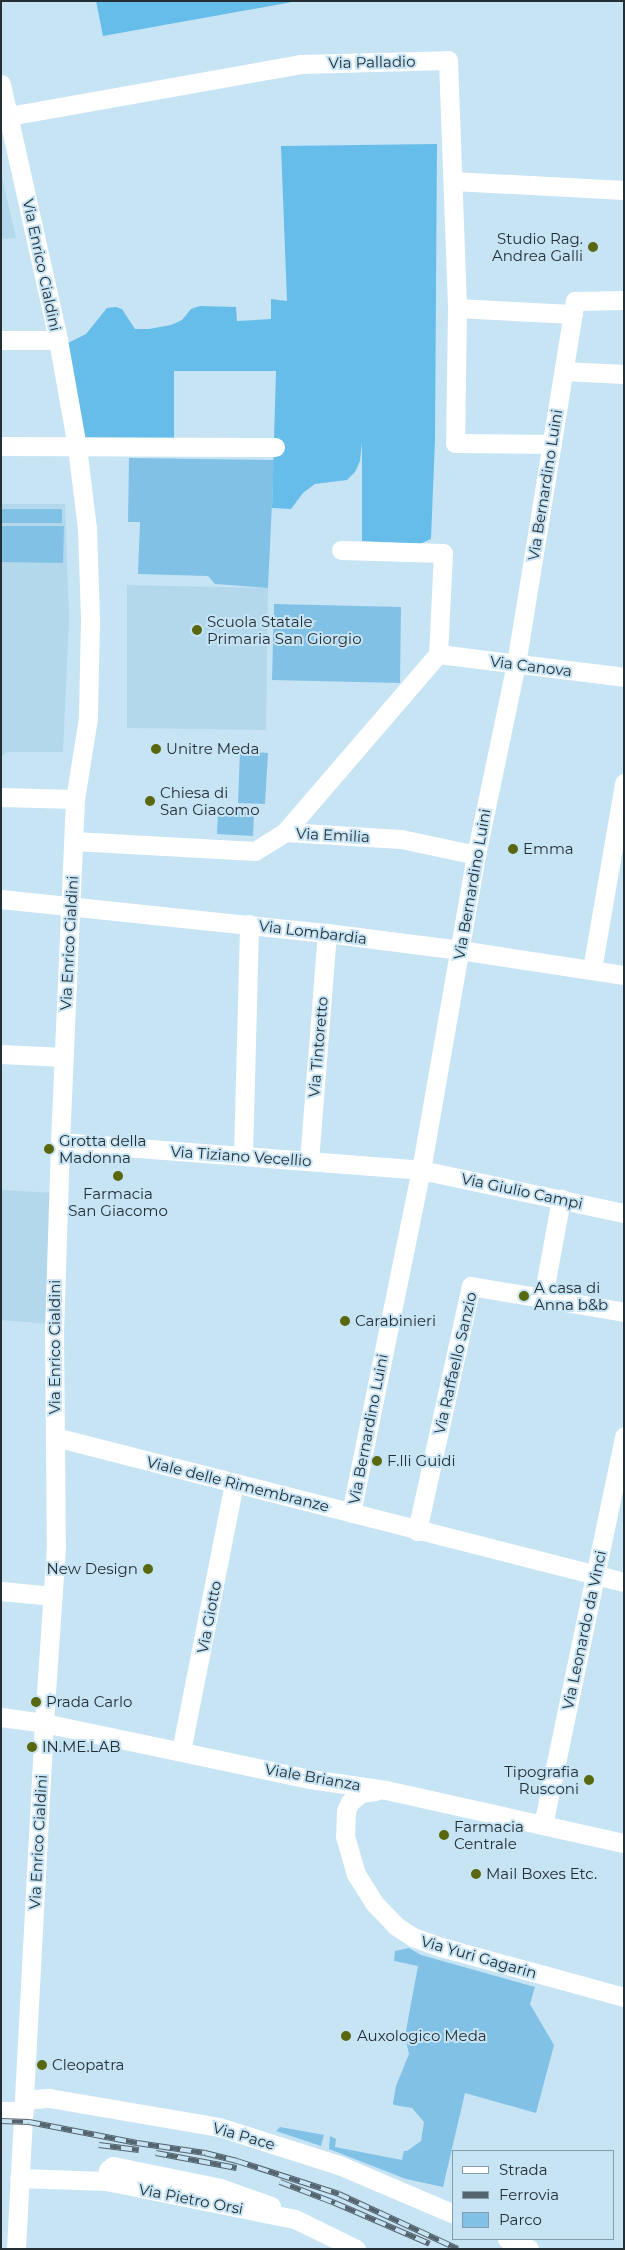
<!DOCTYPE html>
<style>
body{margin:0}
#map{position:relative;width:625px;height:2250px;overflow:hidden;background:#c7e4f5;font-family:Montserrat,sans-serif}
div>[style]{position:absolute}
.built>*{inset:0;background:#b3d7eb}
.green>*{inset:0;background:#81c1e5}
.forest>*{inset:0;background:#67bde9}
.minor>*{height:19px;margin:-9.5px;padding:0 9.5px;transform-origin:9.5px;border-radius:9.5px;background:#fff}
.rail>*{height:5.5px;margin-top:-2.75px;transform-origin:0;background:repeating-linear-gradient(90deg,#c7e4f5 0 11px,#55656f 0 22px);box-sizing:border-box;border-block:1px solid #55656f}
.dots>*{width:14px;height:14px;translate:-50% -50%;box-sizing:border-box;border:2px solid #c7e4f5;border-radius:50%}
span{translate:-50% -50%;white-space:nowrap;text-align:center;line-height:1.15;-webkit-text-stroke:4px #c7e4f5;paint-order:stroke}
.street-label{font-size:15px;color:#242f35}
.poi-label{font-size:15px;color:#242f35}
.right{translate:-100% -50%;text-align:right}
.left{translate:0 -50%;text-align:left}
.frame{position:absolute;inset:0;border:2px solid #242f35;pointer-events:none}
.legend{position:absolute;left:452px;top:2150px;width:162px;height:90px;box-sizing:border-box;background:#c7e4f5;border:1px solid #869ca8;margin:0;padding:6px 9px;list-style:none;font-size:15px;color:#242f35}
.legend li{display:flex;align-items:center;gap:10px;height:25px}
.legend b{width:25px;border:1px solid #869ca8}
</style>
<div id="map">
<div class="built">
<div style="clip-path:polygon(1px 173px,16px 238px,1px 239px)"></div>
<div style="clip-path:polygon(1px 504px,65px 504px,69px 619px,63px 752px,7px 752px,1px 757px)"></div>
<div style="clip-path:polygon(127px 585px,268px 588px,266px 730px,127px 728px)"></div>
<div style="clip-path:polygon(1px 1190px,56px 1193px,50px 1324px,1px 1320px)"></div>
</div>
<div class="green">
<div style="clip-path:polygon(129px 458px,274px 460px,268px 588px,215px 584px,208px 576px,138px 574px,140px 522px,128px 522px)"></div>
<div style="clip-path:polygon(1px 509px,62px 509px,62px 523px,1px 523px)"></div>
<div style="clip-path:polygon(1px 526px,64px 526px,63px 563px,1px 562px)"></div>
<div style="clip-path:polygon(274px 604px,401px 607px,400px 683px,272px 680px)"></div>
<div style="clip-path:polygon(240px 751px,268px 753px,265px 804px,238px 803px)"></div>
<div style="clip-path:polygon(218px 811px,254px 813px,253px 836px,217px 834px)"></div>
<div style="clip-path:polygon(409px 1948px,421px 1955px,535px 1987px,530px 2004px,554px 2045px,536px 2113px,465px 2093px,443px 2187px,406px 2179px,329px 2149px,330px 2136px,336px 2139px,335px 2147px,402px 2160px,404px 2151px,407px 2151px,421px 2141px,424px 2122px,412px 2108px,394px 2105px,393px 2103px,396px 2086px,409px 2054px,405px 2036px,418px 1966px,394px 1961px,395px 1951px)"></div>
<div style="clip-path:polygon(280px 2127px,324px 2135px,321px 2146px,276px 2131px)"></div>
</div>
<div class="forest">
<div style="clip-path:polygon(96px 1px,298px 1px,103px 36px)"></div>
<div style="clip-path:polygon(437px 144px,435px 439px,431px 539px,420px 544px,362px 541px,362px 442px,360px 461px,355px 472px,347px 480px,315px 484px,303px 493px,291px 509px,272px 508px,276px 371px,174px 371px,174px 441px,84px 442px,66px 344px,86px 334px,107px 308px,116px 307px,122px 309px,135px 329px,149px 329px,171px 325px,182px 320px,191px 309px,200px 306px,236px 307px,237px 321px,271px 319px,271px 299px,287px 301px,281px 146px)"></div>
</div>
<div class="minor">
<div style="left:1px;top:84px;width:262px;rotate:77.4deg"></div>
<div style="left:58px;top:340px;width:109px;rotate:79.9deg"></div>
<div style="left:77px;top:447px;width:82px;rotate:83deg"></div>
<div style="left:87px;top:528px;width:92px;rotate:88.1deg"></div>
<div style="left:90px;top:620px;width:98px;rotate:91.2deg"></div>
<div style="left:88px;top:718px;width:82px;rotate:99.1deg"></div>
<div style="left:75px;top:799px;width:343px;rotate:92.5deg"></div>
<div style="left:60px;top:1142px;width:189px;rotate:91.8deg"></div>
<div style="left:54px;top:1331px;width:215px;rotate:89.5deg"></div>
<div style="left:56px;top:1546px;width:177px;rotate:93.9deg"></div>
<div style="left:44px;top:1723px;width:527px;rotate:93.05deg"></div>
<div style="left:9px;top:116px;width:296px;rotate:-10.1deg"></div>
<div style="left:300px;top:64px;width:148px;rotate:-1.5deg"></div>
<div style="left:448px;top:60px;width:248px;rotate:87.9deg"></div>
<div style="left:457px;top:308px;width:135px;rotate:90.8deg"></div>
<div style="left:455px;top:443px;width:97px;rotate:0.6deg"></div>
<div style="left:453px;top:181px;width:171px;rotate:3deg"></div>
<div style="left:457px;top:308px;width:116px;rotate:3deg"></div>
<div style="left:1px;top:340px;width:57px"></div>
<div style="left:564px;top:371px;width:60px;rotate:2.9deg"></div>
<div style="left:1px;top:446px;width:274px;rotate:0.2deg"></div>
<div style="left:341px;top:550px;width:102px;rotate:1.7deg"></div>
<div style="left:443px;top:553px;width:101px;rotate:92.8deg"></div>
<div style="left:438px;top:654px;width:187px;rotate:7deg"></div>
<div style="left:1px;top:797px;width:74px;rotate:1.5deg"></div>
<div style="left:285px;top:832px;width:235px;rotate:-49.3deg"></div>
<div style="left:74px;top:841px;width:181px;rotate:3.2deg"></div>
<div style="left:255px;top:851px;width:36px;rotate:-32deg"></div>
<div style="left:285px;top:832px;width:116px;rotate:3.5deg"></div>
<div style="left:401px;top:839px;width:77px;rotate:12deg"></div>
<div style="left:1px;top:899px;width:328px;rotate:6deg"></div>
<div style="left:327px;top:933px;width:134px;rotate:7.3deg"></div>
<div style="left:460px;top:950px;width:166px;rotate:8.7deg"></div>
<div style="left:592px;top:969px;width:189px;rotate:-80.2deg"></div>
<div style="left:1px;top:1054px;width:63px;rotate:2.7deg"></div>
<div style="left:60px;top:1142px;width:362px;rotate:4.4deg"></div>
<div style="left:421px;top:1170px;width:208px;rotate:12deg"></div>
<div style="left:243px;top:1156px;width:232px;rotate:-88.5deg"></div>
<div style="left:309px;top:1161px;width:229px;rotate:-85.5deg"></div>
<div style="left:543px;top:1297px;width:100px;rotate:-79.6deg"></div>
<div style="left:55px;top:1437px;width:587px;rotate:14.3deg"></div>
<div style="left:351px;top:1513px;width:350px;rotate:-78.5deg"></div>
<div style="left:421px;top:1170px;width:320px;rotate:-80.1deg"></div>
<div style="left:476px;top:855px;width:195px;rotate:-78.2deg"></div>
<div style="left:516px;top:664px;width:368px;rotate:-80.8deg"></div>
<div style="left:575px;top:301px;width:49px;rotate:-1.2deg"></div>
<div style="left:417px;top:1531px;width:251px;rotate:-77.6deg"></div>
<div style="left:471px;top:1286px;width:155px;rotate:9.6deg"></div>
<div style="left:1px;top:1591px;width:52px;rotate:5.5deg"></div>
<div style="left:1px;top:1717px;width:43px;rotate:7.9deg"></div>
<div style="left:44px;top:1723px;width:272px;rotate:11.9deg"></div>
<div style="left:310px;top:1779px;width:77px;rotate:8.2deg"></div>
<div style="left:386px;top:1790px;width:244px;rotate:12.6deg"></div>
<div style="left:181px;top:1751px;width:273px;rotate:-78.8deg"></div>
<div style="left:375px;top:1791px;width:14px;rotate:172deg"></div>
<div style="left:361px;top:1793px;width:14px;rotate:141deg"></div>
<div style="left:350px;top:1802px;width:10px;rotate:114deg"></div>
<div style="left:346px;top:1811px;width:25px;rotate:92deg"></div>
<div style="left:345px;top:1836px;width:40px;rotate:74deg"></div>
<div style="left:356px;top:1874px;width:34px;rotate:58deg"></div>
<div style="left:374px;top:1903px;width:32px;rotate:46deg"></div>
<div style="left:396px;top:1926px;width:20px;rotate:33deg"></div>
<div style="left:413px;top:1937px;width:30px;rotate:20deg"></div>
<div style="left:441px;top:1947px;width:190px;rotate:15.3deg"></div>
<div style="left:543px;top:1825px;width:397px;rotate:-78.2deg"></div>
<div style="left:24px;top:2100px;width:25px;rotate:-5deg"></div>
<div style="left:49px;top:2098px;width:172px;rotate:9.7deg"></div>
<div style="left:219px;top:2127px;width:126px;rotate:17.6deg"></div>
<div style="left:339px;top:2165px;width:125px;rotate:23.1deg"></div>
<div style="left:1px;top:2111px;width:23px"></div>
<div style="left:19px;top:2178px;width:87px;rotate:2deg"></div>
<div style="left:106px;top:2181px;width:193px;rotate:11.4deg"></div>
<div style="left:295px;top:2219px;width:68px;rotate:26.2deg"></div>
<div style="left:106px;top:2181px;width:11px;rotate:-80deg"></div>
<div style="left:108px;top:2170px;width:6px;rotate:-39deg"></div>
<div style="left:113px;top:2166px;width:109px;rotate:11.6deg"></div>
<div style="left:220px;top:2188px;width:54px;rotate:19.4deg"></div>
<div style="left:507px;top:2239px;width:24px;rotate:24deg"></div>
</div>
<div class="rail">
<div style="left:1px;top:2121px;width:28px;rotate:2deg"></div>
<div style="left:29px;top:2122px;width:110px;rotate:11deg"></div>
<div style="left:137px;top:2143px;width:69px;rotate:8.4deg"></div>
<div style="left:205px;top:2153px;width:33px;rotate:14deg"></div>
<div style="left:237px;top:2161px;width:107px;rotate:17.9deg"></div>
<div style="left:339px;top:2194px;width:131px;rotate:24.8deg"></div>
<div style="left:99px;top:2145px;width:40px;rotate:7.1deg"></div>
<div style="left:156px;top:2153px;width:82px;rotate:10.5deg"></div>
<div style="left:280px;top:2182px;width:59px;rotate:20.9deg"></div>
<div style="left:335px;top:2203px;width:103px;rotate:23.3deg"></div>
</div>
<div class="dots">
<div style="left:593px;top:247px;background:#59670e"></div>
<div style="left:197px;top:630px;background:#59670e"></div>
<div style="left:156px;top:749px;background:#59670e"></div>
<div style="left:150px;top:801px;background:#59670e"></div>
<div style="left:513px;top:849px;background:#59670e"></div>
<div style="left:49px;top:1149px;background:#59670e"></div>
<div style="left:118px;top:1176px;background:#59670e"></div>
<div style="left:524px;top:1296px;background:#59670e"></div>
<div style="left:345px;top:1321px;background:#59670e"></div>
<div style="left:377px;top:1461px;background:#59670e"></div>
<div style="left:148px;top:1569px;background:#59670e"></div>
<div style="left:36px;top:1702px;background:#59670e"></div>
<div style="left:32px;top:1747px;background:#59670e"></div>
<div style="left:589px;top:1780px;background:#59670e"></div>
<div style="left:444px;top:1835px;background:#59670e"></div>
<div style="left:476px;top:1874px;background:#59670e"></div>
<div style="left:346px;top:2036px;background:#59670e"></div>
<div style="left:42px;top:2065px;background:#59670e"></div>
</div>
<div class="street-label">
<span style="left:372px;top:62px;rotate:-1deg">Via Palladio</span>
<span style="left:42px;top:265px;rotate:78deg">Via Enrico Cialdini</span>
<span style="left:545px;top:485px;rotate:-81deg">Via Bernardino Luini</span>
<span style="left:531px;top:666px;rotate:7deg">Via Canova</span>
<span style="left:333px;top:835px;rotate:3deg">Via Emilia</span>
<span style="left:472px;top:884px;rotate:-80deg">Via Bernardino Luini</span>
<span style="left:313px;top:932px;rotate:7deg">Via Lombardia</span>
<span style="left:69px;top:943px;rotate:-87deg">Via Enrico Cialdini</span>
<span style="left:318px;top:1047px;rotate:-85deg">Via Tintoretto</span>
<span style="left:241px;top:1156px;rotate:4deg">Via Tiziano Vecellio</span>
<span style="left:522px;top:1191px;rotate:12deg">Via Giulio Campi</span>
<span style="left:55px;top:1347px;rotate:-90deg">Via Enrico Cialdini</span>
<span style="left:455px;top:1363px;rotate:-77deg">Via Raffaello Sanzio</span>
<span style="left:368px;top:1429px;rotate:-79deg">Via Bernardino Luini</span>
<span style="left:238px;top:1484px;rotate:14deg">Viale delle Rimembranze</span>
<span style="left:209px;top:1617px;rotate:-79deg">Via Giotto</span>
<span style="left:584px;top:1630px;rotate:-78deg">Via Leonardo da Vinci</span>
<span style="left:313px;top:1777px;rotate:10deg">Viale Brianza</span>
<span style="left:38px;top:1842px;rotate:-87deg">Via Enrico Cialdini</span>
<span style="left:479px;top:1957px;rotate:16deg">Via Yuri Gagarin</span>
<span style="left:244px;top:2136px;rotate:16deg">Via Pace</span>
<span style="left:191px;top:2199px;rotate:11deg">Via Pietro Orsi</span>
</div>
<div class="poi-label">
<span class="right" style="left:583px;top:247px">Studio Rag.<br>Andrea Galli</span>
<span class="left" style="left:207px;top:630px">Scuola Statale<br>Primaria San Giorgio</span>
<span class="left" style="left:166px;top:749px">Unitre Meda</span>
<span class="left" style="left:160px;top:801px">Chiesa di<br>San Giacomo</span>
<span class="left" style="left:523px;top:849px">Emma</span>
<span class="left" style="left:59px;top:1149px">Grotta della<br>Madonna</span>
<span style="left:118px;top:1202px">Farmacia<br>San Giacomo</span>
<span class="left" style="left:534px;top:1296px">A casa di<br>Anna b&amp;b</span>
<span class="left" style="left:355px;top:1321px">Carabinieri</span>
<span class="left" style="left:387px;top:1461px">F.lli Guidi</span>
<span class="right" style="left:138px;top:1569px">New Design</span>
<span class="left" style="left:46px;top:1702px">Prada Carlo</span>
<span class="left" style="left:42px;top:1747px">IN.ME.LAB</span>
<span class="right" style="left:579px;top:1780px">Tipografia<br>Rusconi</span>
<span class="left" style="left:454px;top:1835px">Farmacia<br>Centrale</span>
<span class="left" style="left:486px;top:1874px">Mail Boxes Etc.</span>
<span class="left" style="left:357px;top:2036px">Auxologico Meda</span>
<span class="left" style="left:52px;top:2065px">Cleopatra</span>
</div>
<div class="frame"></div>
<ul class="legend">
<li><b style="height:6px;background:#fff"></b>Strada</li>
<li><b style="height:6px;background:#55656f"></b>Ferrovia</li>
<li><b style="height:14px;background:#81c1e5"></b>Parco</li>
</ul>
</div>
